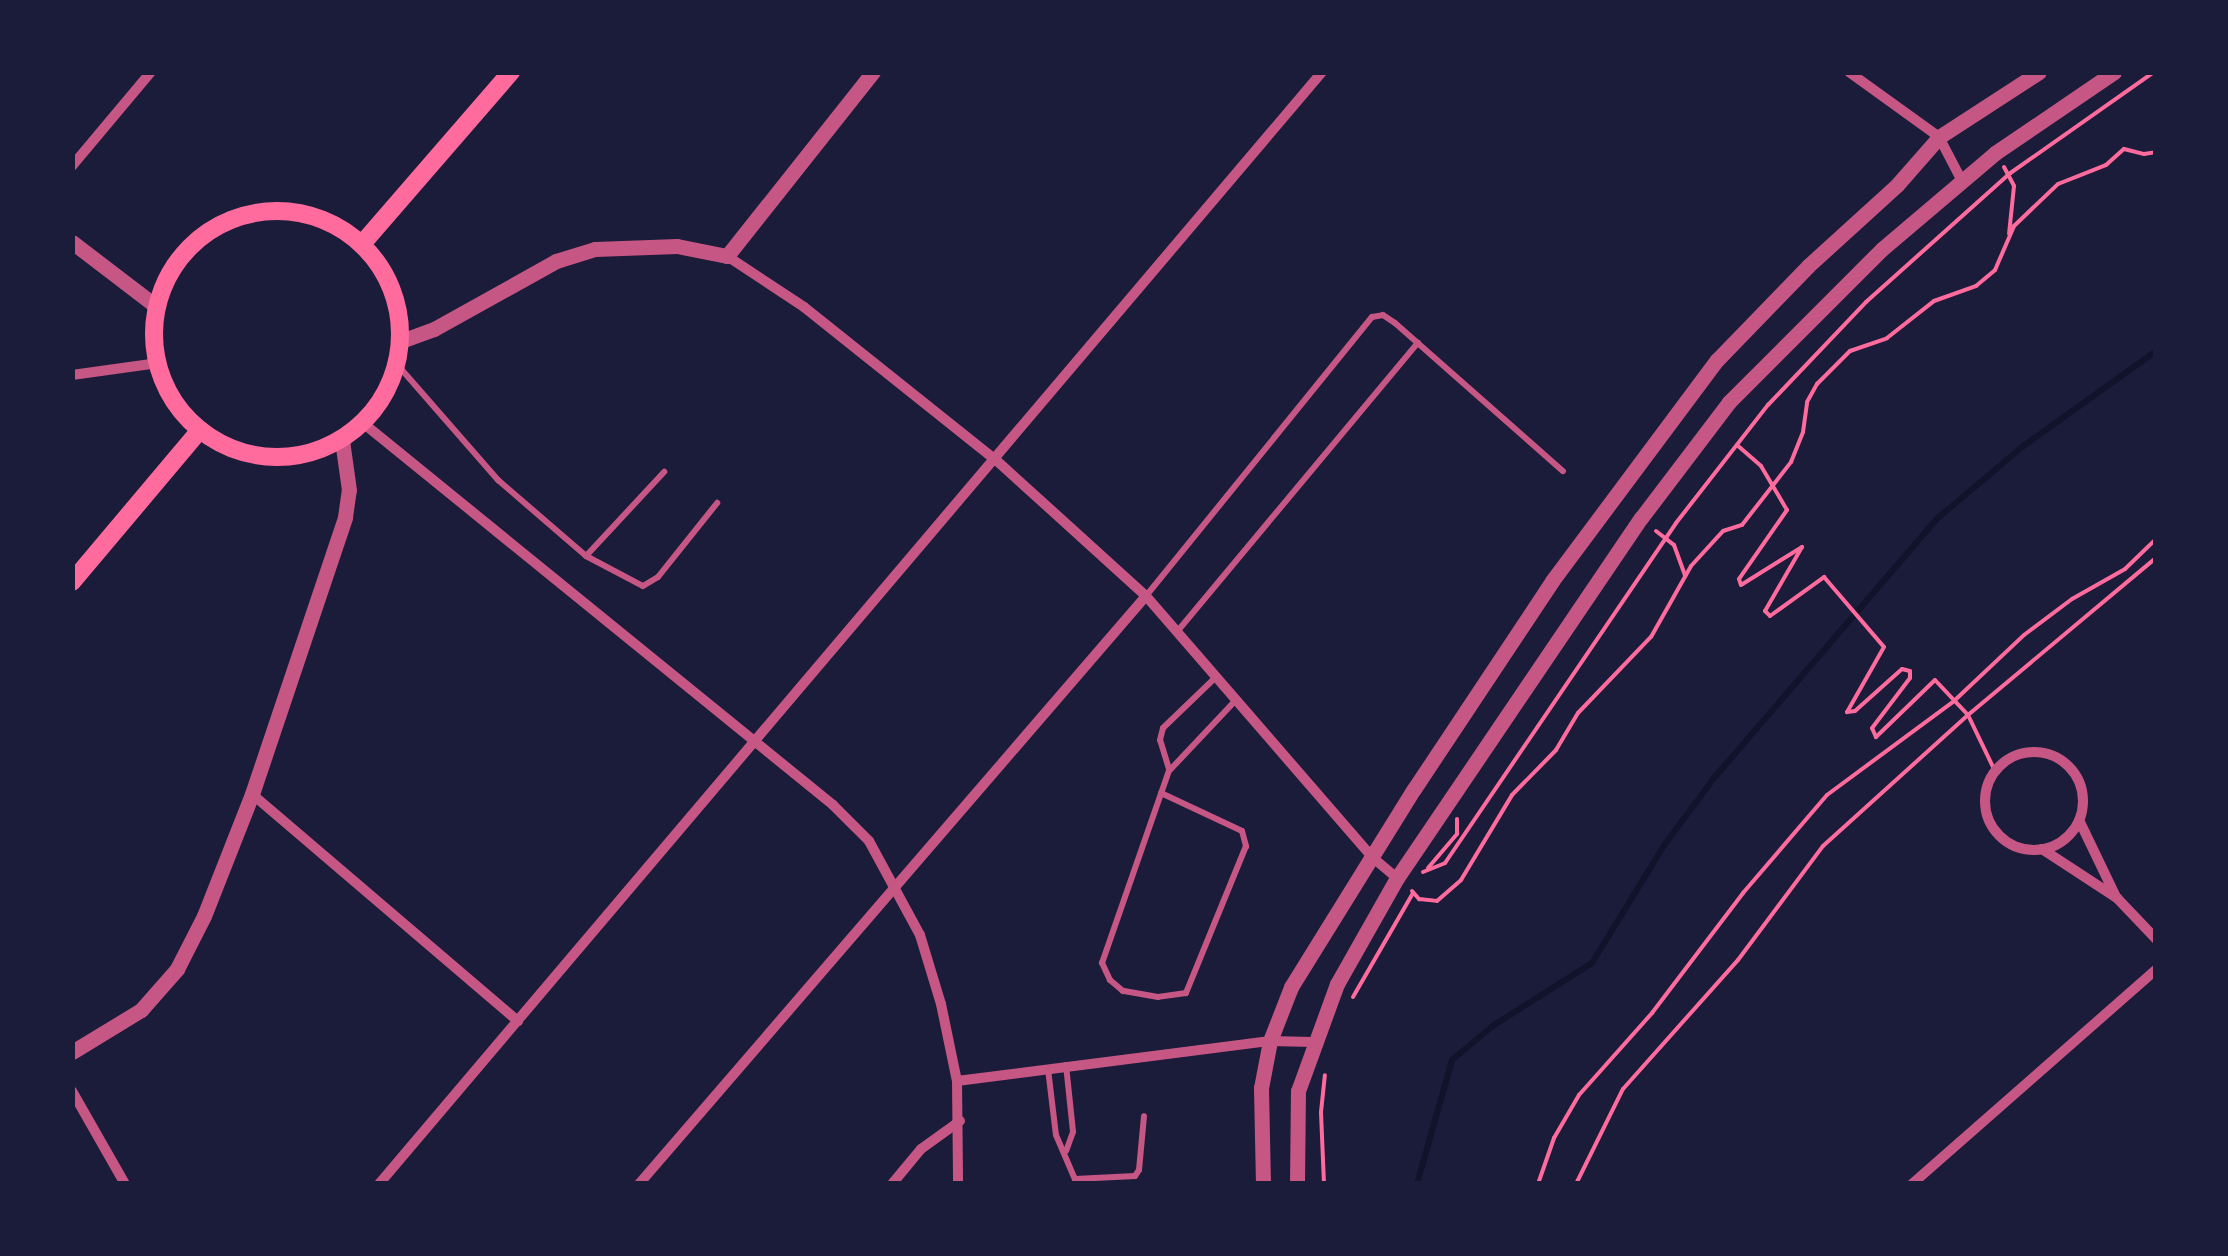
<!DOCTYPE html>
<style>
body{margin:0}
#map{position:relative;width:2228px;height:1256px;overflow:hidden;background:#1b1b3a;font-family:Manrope,sans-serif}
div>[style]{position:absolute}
.stream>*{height:6px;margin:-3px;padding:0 3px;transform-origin:3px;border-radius:3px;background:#12122b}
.path>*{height:4px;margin:-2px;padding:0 2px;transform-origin:2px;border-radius:2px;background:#ff6b9d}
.service>*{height:6px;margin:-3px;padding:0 3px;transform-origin:3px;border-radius:3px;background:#c65784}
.minor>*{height:10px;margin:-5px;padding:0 5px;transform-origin:5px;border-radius:5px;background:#c65784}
.minor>.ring{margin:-5px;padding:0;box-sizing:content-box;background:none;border:10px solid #c65784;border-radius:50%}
.tertiary>*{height:15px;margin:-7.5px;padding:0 7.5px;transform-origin:7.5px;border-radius:7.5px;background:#c65784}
.secondary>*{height:18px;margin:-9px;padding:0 9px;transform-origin:9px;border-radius:9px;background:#ff6b9d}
.secondary>.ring{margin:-9px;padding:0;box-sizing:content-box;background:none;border:18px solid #ff6b9d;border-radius:50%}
span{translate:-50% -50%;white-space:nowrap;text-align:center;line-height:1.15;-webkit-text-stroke:10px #1b1b3a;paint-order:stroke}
.frame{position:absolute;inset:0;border:75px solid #1b1b3a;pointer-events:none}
</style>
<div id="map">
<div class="stream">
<div style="left:1417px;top:1184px;width:129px;rotate:-74.2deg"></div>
<div style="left:1452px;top:1060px;width:55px;rotate:-39.8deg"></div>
<div style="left:1494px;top:1025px;width:116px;rotate:-32.3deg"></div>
<div style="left:1592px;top:963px;width:140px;rotate:-58.5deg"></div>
<div style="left:1665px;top:844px;width:82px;rotate:-53.4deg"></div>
<div style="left:1714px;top:778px;width:343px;rotate:-49.3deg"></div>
<div style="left:1938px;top:518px;width:110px;rotate:-40.2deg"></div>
<div style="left:2022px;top:447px;width:165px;rotate:-35.6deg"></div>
</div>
<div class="path">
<div style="left:2004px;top:167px;width:21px;rotate:62deg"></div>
<div style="left:2014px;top:186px;width:48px;rotate:95.9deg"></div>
<div style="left:1737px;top:445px;width:32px;rotate:41deg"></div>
<div style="left:1761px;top:466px;width:51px;rotate:59.4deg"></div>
<div style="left:1787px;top:510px;width:84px;rotate:124.8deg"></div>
<div style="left:1739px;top:579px;width:6px;rotate:72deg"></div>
<div style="left:1741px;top:585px;width:72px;rotate:-31.9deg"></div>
<div style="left:1802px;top:547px;width:74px;rotate:120deg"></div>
<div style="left:1765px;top:611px;width:7px;rotate:45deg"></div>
<div style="left:1770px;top:616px;width:67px;rotate:-35.8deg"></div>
<div style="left:1824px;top:577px;width:92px;rotate:49.4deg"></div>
<div style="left:1884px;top:647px;width:75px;rotate:119.6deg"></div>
<div style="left:1847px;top:712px;width:8px;rotate:-7deg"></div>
<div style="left:1855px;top:711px;width:63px;rotate:-41.8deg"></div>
<div style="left:1902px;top:669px;width:8px;rotate:14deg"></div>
<div style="left:1910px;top:671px;width:7px;rotate:90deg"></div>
<div style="left:1910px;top:678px;width:63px;rotate:127.2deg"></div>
<div style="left:1872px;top:728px;width:10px;rotate:66deg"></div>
<div style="left:1876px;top:737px;width:82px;rotate:-44deg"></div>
<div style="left:1935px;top:680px;width:48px;rotate:46.7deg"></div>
<div style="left:1968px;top:715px;width:62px;rotate:64.3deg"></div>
<div style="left:1656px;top:531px;width:23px;rotate:38deg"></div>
<div style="left:1674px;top:545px;width:33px;rotate:70deg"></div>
<div style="left:1428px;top:868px;width:45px;rotate:-49.5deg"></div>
<div style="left:1457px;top:834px;width:15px;rotate:-90deg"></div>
<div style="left:1423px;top:872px;width:24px;rotate:-22deg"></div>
<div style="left:1445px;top:863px;width:411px;rotate:-55.8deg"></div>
<div style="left:1676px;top:523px;width:150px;rotate:-52.1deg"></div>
<div style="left:1768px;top:405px;width:142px;rotate:-46.4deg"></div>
<div style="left:1866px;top:302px;width:192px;rotate:-41.8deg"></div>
<div style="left:2009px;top:174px;width:177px;rotate:-35.1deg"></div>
<div style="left:1412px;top:891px;width:11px;rotate:49deg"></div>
<div style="left:1419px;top:899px;width:18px;rotate:6deg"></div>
<div style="left:1437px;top:901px;width:32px;rotate:-41deg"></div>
<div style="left:1461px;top:880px;width:99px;rotate:-59deg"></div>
<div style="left:1512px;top:795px;width:63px;rotate:-45.6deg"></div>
<div style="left:1556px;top:750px;width:43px;rotate:-59.3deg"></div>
<div style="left:1578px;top:713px;width:105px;rotate:-46.2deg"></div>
<div style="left:1651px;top:637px;width:81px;rotate:-60.6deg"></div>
<div style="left:1691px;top:566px;width:47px;rotate:-47.6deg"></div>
<div style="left:1723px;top:531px;width:20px;rotate:-18deg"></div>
<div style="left:1742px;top:525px;width:80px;rotate:-52.1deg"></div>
<div style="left:1791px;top:462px;width:32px;rotate:-68deg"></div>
<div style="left:1803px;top:432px;width:30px;rotate:-82deg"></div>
<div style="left:1807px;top:402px;width:21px;rotate:-61deg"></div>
<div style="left:1817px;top:384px;width:47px;rotate:-45deg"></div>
<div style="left:1850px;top:351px;width:39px;rotate:-19deg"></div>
<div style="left:1887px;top:338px;width:60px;rotate:-38.2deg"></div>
<div style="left:1934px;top:301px;width:45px;rotate:-19.7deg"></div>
<div style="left:1976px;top:286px;width:25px;rotate:-40deg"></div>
<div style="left:1995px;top:270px;width:48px;rotate:-66.6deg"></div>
<div style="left:2014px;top:226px;width:61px;rotate:-43.7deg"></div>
<div style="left:2058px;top:184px;width:52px;rotate:-21.6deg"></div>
<div style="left:2106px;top:165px;width:24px;rotate:-42deg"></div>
<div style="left:2124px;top:149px;width:21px;rotate:14deg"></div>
<div style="left:2144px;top:154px;width:12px;rotate:-9deg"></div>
<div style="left:1353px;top:997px;width:120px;rotate:-60deg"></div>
<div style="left:1324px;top:1184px;width:72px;rotate:-92.4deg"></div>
<div style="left:1321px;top:1112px;width:37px;rotate:-84deg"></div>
<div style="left:1538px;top:1184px;width:49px;rotate:-70.8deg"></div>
<div style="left:1554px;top:1138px;width:50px;rotate:-59.8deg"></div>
<div style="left:1579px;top:1095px;width:110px;rotate:-48.3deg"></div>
<div style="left:1652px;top:1013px;width:151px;rotate:-52.8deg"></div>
<div style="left:1743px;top:893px;width:129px;rotate:-49.4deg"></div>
<div style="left:1827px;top:795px;width:158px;rotate:-36.5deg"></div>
<div style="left:1954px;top:701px;width:96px;rotate:-43.3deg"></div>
<div style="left:2024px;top:635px;width:60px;rotate:-36.9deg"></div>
<div style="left:2072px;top:599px;width:61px;rotate:-29.5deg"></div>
<div style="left:2125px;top:569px;width:43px;rotate:-44.1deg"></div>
<div style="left:1576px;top:1184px;width:106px;rotate:-63.7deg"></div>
<div style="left:1623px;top:1089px;width:173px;rotate:-48.3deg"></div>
<div style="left:1738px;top:960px;width:142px;rotate:-53.3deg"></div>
<div style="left:1823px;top:846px;width:195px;rotate:-42.1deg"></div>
<div style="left:1968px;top:715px;width:245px;rotate:-39.9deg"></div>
</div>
<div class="service">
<div style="left:395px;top:362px;width:157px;rotate:48.9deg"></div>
<div style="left:498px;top:480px;width:116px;rotate:40.8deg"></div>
<div style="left:586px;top:556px;width:115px;rotate:-47.1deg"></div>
<div style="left:586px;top:556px;width:64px;rotate:27.8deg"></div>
<div style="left:643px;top:586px;width:17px;rotate:-31deg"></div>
<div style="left:658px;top:577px;width:95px;rotate:-51.4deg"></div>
<div style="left:1146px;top:596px;width:359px;rotate:-51deg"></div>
<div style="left:1372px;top:317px;width:11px;rotate:-10deg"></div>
<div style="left:1383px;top:315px;width:14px;rotate:34deg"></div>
<div style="left:1395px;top:323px;width:224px;rotate:41.4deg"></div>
<div style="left:1176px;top:633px;width:378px;rotate:-50.2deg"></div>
<div style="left:1169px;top:769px;width:30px;rotate:-107deg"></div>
<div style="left:1160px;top:740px;width:12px;rotate:-76deg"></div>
<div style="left:1163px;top:728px;width:71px;rotate:-43.9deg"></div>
<div style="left:1161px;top:793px;width:89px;rotate:25.1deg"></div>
<div style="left:1242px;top:831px;width:16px;rotate:75deg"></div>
<div style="left:1246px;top:846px;width:159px;rotate:112.2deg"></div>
<div style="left:1186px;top:993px;width:28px;rotate:172deg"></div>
<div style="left:1158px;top:997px;width:36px;rotate:-170deg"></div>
<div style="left:1123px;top:991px;width:17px;rotate:-140deg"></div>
<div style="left:1110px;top:980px;width:19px;rotate:-115deg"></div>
<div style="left:1102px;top:963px;width:203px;rotate:-70.8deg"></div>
<div style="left:1169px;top:771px;width:95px;rotate:-46.7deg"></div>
<div style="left:1066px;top:1065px;width:67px;rotate:84deg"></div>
<div style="left:1073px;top:1132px;width:20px;rotate:110deg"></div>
<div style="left:1048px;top:1069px;width:66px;rotate:83.1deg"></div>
<div style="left:1056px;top:1135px;width:53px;rotate:66.8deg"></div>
<div style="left:1075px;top:1179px;width:60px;rotate:-2.9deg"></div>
<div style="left:1135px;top:1176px;width:7px;rotate:-56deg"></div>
<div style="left:1139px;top:1170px;width:54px;rotate:-84.7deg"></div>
</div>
<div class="minor">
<div style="left:1849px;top:72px;width:111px;rotate:35.8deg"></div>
<div style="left:1939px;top:137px;width:47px;rotate:62.4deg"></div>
<div style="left:72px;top:166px;width:123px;rotate:-50deg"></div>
<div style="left:727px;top:256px;width:92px;rotate:33.5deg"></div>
<div style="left:804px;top:307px;width:246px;rotate:38.6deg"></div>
<div style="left:996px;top:460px;width:202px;rotate:42.2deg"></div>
<div style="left:1146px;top:596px;width:345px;rotate:49.1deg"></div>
<div style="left:1372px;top:857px;width:33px;rotate:40deg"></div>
<div style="left:72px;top:375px;width:87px;rotate:-7.9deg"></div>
<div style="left:363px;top:423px;width:606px;rotate:39.1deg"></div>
<div style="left:833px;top:805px;width:51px;rotate:45deg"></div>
<div style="left:869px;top:841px;width:107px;rotate:61.5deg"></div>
<div style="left:920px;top:935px;width:72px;rotate:73.1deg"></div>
<div style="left:941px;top:1004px;width:79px;rotate:78.3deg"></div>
<div style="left:957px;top:1081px;width:103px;rotate:89.4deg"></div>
<div class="ring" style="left:1985px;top:752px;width:88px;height:88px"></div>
<div style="left:252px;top:794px;width:350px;rotate:40.5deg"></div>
<div style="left:2079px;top:820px;width:85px;rotate:64.3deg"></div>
<div style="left:2042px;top:849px;width:90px;rotate:33.2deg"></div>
<div style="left:2117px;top:898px;width:57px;rotate:46.4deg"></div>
<div style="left:957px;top:1081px;width:316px;rotate:-7.3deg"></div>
<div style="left:1270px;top:1041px;width:43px;rotate:1.3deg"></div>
<div style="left:72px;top:1091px;width:107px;rotate:60.3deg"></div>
<div style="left:379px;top:1184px;width:1458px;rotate:-49.7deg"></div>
<div style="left:639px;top:1184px;width:776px;rotate:-49.23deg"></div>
<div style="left:892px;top:1184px;width:45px;rotate:-50.4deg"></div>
<div style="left:921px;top:1149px;width:48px;rotate:-35.7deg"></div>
<div style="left:1912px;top:1184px;width:325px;rotate:-41.3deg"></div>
</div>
<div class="tertiary">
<div style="left:72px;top:242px;width:107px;rotate:37.4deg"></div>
<div style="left:401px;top:341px;width:35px;rotate:-20deg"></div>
<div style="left:434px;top:329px;width:140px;rotate:-29.1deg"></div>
<div style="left:556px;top:261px;width:41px;rotate:-17.1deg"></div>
<div style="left:595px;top:249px;width:82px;rotate:-2.1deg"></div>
<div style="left:677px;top:246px;width:51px;rotate:11.3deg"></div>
<div style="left:727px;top:256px;width:235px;rotate:-51.6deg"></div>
<div style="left:72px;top:1052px;width:81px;rotate:-31.3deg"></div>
<div style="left:141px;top:1010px;width:55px;rotate:-48.7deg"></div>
<div style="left:177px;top:969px;width:59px;rotate:-63deg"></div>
<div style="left:204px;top:916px;width:131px;rotate:-68.5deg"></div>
<div style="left:252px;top:794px;width:292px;rotate:-71.4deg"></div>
<div style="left:345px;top:517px;width:27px;rotate:-82deg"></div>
<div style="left:349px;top:490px;width:50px;rotate:-98deg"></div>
<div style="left:1263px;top:1184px;width:96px;rotate:-91.2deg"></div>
<div style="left:1261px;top:1088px;width:48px;rotate:-79.2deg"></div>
<div style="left:1270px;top:1041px;width:58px;rotate:-68.7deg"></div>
<div style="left:1291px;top:987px;width:233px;rotate:-58.2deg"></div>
<div style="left:1414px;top:789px;width:250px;rotate:-56.4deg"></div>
<div style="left:1552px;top:581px;width:276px;rotate:-53.3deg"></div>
<div style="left:1717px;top:360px;width:131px;rotate:-45.9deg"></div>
<div style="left:1808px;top:266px;width:120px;rotate:-42.3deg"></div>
<div style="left:1897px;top:185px;width:64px;rotate:-48.8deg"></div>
<div style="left:1939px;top:137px;width:119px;rotate:-33deg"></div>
<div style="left:1297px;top:1184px;width:93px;rotate:-89.4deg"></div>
<div style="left:1298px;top:1091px;width:114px;rotate:-70deg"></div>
<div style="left:1337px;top:984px;width:122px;rotate:-60.5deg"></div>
<div style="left:1397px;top:878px;width:435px;rotate:-55.9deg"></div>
<div style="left:1641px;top:518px;width:146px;rotate:-52.8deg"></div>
<div style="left:1729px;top:402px;width:216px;rotate:-45deg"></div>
<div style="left:1882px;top:249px;width:148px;rotate:-40.3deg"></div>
<div style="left:1995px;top:153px;width:144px;rotate:-34.2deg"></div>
</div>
<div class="secondary">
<div class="ring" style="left:154px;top:211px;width:228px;height:228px"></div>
<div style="left:362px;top:244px;width:228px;rotate:-49.1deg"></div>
<div style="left:72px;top:582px;width:199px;rotate:-49.9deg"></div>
</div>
<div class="frame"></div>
</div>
